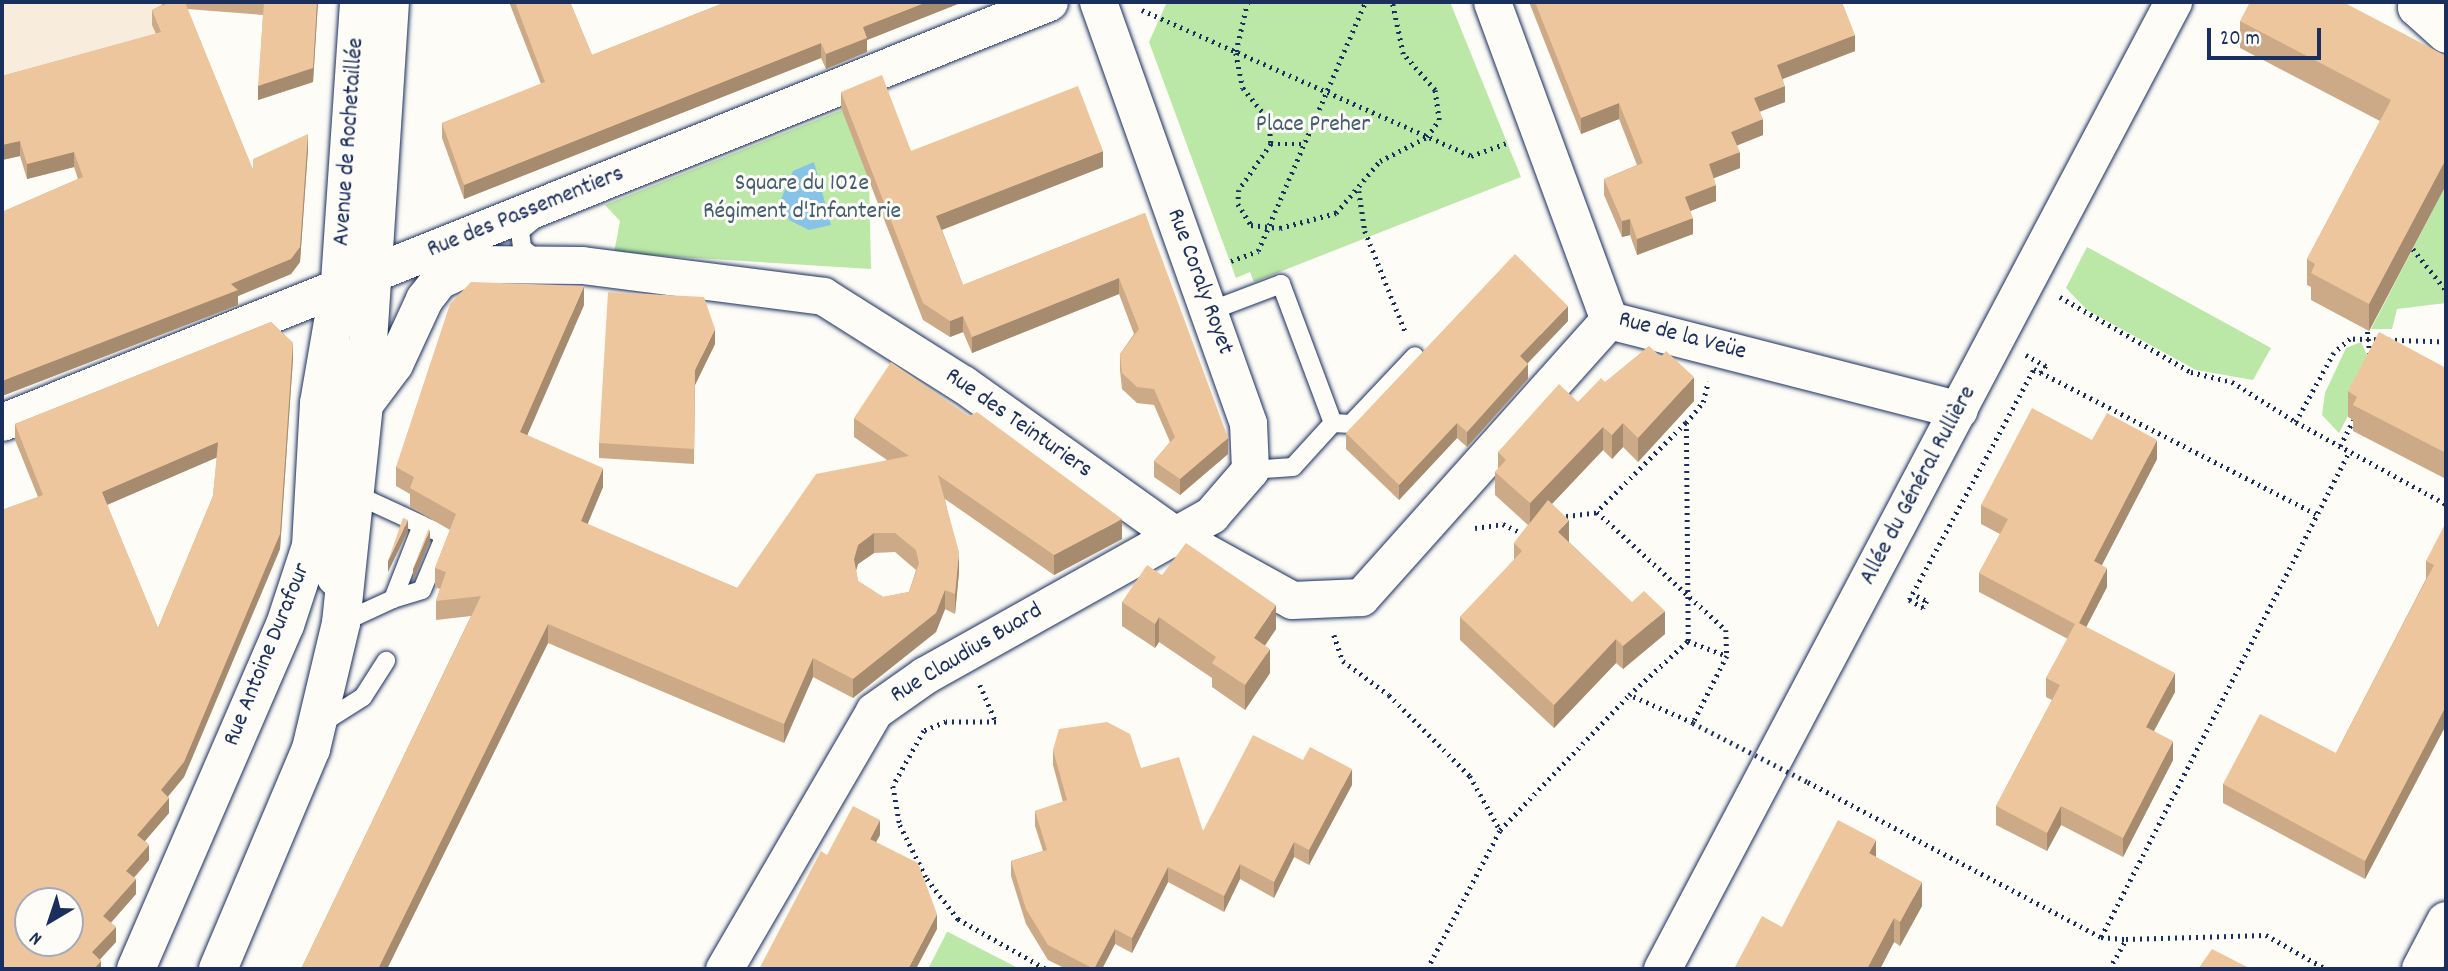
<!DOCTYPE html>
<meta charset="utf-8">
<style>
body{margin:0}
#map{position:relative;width:2448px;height:971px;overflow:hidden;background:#fdfcf7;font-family:Dekko,sans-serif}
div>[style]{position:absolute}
.built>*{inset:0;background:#f8ecdc}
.green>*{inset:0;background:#bbe8a6}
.water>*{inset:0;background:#86c3e6}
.path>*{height:4.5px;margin-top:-2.25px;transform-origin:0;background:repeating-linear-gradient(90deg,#1b2f5e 0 2px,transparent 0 7px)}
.roads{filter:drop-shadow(0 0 2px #1b2f5e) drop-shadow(0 0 2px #1b2f5e)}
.service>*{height:18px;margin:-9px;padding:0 9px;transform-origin:9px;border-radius:9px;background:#fdfcf7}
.minor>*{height:37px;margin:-18.5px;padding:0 18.5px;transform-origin:18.5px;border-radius:18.5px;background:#fdfcf7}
.tertiary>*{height:38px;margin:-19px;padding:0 19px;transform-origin:19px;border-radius:19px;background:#fdfcf7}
.secondary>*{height:38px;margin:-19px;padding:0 19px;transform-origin:19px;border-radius:19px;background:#fdfcf7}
.path-bridge>*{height:4.5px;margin-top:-2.25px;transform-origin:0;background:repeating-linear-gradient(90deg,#1b2f5e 0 2px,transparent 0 7px)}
.wall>*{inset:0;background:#ccaa87}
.shaded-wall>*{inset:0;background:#a68b6e}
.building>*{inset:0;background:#edc69d}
span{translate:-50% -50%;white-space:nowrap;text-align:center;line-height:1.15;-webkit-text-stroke:6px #fdfcf7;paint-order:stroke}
.park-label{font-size:24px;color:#435d70}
.street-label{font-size:24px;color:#1b2f5e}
.frame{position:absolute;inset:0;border:4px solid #1b2f5e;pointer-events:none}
.north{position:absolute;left:14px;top:887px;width:70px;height:70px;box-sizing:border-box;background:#fdfcf7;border:2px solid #a3aaba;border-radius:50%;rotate:219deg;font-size:19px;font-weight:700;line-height:28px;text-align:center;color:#1b2f5e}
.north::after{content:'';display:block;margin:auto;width:24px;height:32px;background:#1b2f5e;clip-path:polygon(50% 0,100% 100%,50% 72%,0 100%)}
.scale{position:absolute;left:2207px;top:28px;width:114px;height:32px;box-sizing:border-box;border:4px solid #1b2f5e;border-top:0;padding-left:9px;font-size:21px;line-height:24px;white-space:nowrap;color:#1b2f5e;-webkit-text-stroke:5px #fdfcf7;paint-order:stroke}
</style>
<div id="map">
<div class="built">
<div style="clip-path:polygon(2px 2px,178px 2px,155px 120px,2px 160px)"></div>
</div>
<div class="green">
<div style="clip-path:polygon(1167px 2px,1450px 2px,1521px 177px,1254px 282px,1250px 272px,1236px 278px,1149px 42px)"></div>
<div style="clip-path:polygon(842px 110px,869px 179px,871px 269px,614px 253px,620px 221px,605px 205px)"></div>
<div style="clip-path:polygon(2446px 185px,2446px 303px,2397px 309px,2392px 329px,2371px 329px)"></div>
<div style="clip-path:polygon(2087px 247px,2271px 348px,2253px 380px,2196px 370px,2087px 310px,2066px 288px)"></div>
<div style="clip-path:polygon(2361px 342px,2373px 368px,2339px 433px,2322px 415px,2325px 393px,2346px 348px)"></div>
<div style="clip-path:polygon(947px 932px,948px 932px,1020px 969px,928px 969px)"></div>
</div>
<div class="water">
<div style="clip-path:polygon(814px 162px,831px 225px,809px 230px,789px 220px,781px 199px,793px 171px)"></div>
</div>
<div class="path">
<div style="left:1248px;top:2px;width:52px;rotate:103.2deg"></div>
<div style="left:1236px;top:53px;width:36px;rotate:79deg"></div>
<div style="left:1243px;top:88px;width:41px;rotate:50.9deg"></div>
<div style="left:1269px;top:120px;width:24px;rotate:85deg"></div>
<div style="left:1271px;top:144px;width:56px;rotate:124.8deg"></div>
<div style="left:1239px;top:190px;width:14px;rotate:94deg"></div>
<div style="left:1238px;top:204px;width:25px;rotate:58deg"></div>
<div style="left:1251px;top:225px;width:29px;rotate:6deg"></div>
<div style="left:1280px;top:228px;width:58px;rotate:-15deg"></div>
<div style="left:1336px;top:213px;width:68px;rotate:-49.8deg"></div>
<div style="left:1380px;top:161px;width:53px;rotate:-27.1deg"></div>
<div style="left:1427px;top:137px;width:21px;rotate:-55deg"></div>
<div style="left:1439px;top:120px;width:30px;rotate:-98deg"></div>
<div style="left:1435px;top:90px;width:48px;rotate:-131.6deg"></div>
<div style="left:1403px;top:54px;width:53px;rotate:-101.9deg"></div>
<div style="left:1142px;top:10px;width:360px;rotate:23.9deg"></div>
<div style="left:1471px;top:156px;width:37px;rotate:-20deg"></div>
<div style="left:1271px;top:144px;width:33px"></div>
<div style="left:1359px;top:191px;width:40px;rotate:81.5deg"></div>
<div style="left:1365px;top:231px;width:108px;rotate:68.2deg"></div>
<div style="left:2413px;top:249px;width:53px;rotate:51.2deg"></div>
<div style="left:1231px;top:261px;width:29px;rotate:-20deg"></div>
<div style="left:1258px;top:251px;width:271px;rotate:-66.7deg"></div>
<div style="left:2060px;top:297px;width:151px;rotate:29.8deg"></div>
<div style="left:2191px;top:372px;width:42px;rotate:13.7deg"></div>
<div style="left:2232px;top:382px;width:75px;rotate:32deg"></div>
<div style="left:2367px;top:325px;width:29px;rotate:84deg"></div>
<div style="left:2446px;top:342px;width:96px;rotate:-178.2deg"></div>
<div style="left:2350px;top:339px;width:21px;rotate:139deg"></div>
<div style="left:2334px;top:353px;width:79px;rotate:118.8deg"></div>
<div style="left:2296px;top:422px;width:171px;rotate:28.7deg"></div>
<div style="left:2026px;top:355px;width:23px;rotate:29deg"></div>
<div style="left:2046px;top:366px;width:9px;rotate:126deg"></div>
<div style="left:1686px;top:423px;width:126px;rotate:135deg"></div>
<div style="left:1597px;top:512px;width:175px;rotate:42.5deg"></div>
<div style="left:1726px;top:630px;width:26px;rotate:88deg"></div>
<div style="left:2340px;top:446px;width:29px;rotate:-63deg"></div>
<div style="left:1559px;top:517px;width:38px;rotate:-7deg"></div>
<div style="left:1475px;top:528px;width:28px;rotate:-8deg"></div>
<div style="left:1503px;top:524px;width:25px;rotate:26deg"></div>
<div style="left:1917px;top:596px;width:11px;rotate:27deg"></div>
<div style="left:1927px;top:601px;width:8px;rotate:120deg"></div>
<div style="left:1923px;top:608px;width:16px;rotate:-150deg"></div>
<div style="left:1909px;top:600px;width:263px;rotate:-61.6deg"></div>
<div style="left:2034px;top:369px;width:317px;rotate:27.2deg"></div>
<div style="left:1334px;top:635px;width:28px;rotate:71deg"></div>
<div style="left:1343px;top:661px;width:57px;rotate:36.5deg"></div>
<div style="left:1389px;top:695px;width:115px;rotate:45deg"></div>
<div style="left:1470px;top:776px;width:62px;rotate:60.9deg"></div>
<div style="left:1688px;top:641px;width:218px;rotate:-90.5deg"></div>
<div style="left:1686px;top:423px;width:27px;rotate:-51deg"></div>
<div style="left:1703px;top:402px;width:21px;rotate:-76deg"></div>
<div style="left:980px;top:685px;width:40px;rotate:66.6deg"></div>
<div style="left:996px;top:722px;width:50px;rotate:180deg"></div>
<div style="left:946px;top:722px;width:24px;rotate:158deg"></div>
<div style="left:924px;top:731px;width:63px;rotate:119.4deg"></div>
<div style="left:893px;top:786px;width:40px;rotate:80deg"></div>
<div style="left:900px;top:825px;width:60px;rotate:63.4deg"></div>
<div style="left:927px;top:879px;width:51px;rotate:52.2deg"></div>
<div style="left:958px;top:919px;width:101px;rotate:29.6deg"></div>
<div style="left:1808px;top:782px;width:331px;rotate:27.9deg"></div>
<div style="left:2101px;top:937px;width:25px;rotate:5deg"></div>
<div style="left:2101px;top:937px;width:545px;rotate:-62.92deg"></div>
<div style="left:1427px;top:969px;width:157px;rotate:-62.3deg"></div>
<div style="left:1500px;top:830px;width:187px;rotate:-46.3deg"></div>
<div style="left:1629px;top:695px;width:80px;rotate:-42.5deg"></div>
<div style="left:1688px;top:641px;width:42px;rotate:21deg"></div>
<div style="left:1727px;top:656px;width:75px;rotate:116.9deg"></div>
<div style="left:1693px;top:723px;width:70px;rotate:-156.4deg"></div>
<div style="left:2109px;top:969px;width:34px;rotate:-60deg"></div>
<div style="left:2126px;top:939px;width:140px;rotate:-1.6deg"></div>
<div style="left:2266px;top:935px;width:69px;rotate:29.5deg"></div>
</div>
<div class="roads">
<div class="service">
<div style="left:536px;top:218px;width:21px;rotate:141deg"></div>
<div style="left:520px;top:231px;width:17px;rotate:83deg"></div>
<div style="left:522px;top:248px;width:19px;rotate:39deg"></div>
<div style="left:1210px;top:311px;width:76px;rotate:-20.8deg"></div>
<div style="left:1281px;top:284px;width:148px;rotate:69.5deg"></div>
<div style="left:1333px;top:423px;width:59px;rotate:132.3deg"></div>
<div style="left:1293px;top:467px;width:43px;rotate:176deg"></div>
<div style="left:1333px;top:423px;width:18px;rotate:3deg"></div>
<div style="left:1351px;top:424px;width:93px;rotate:-46.7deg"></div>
<div style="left:393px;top:599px;width:30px;rotate:-17deg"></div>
<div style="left:422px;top:590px;width:60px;rotate:-67.3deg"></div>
<div style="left:445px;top:535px;width:25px;rotate:-157deg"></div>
<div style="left:341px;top:623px;width:57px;rotate:-24.8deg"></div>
<div style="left:393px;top:599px;width:79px;rotate:-68.6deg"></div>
<div style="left:422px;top:525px;width:74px;rotate:-155.2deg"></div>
<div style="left:319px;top:725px;width:52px;rotate:-32.5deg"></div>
<div style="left:363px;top:697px;width:43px;rotate:-57.4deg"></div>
</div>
<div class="minor">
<div style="left:1492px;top:2px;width:339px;rotate:69.8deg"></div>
<div style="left:2446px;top:12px;width:30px;rotate:-171deg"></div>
<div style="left:2416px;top:7px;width:40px;rotate:42deg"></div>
<div style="left:1609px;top:320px;width:361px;rotate:14.4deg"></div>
<div style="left:364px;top:404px;width:50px;rotate:-53.1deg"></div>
<div style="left:394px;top:364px;width:72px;rotate:-65.2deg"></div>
<div style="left:424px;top:299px;width:24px;rotate:-52deg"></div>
<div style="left:439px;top:280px;width:38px;rotate:-25deg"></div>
<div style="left:474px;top:264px;width:108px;rotate:0.5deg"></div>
<div style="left:582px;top:265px;width:243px;rotate:7.3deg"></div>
<div style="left:823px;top:296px;width:165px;rotate:32.2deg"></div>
<div style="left:963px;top:384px;width:262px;rotate:35.5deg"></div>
<div style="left:1176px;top:536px;width:132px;rotate:28.9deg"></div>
<div style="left:1292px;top:600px;width:69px;rotate:-2.5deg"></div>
<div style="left:1361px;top:597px;width:372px;rotate:-48.2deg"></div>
<div style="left:2px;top:422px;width:1128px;rotate:-21.86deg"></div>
<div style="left:335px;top:577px;width:34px;rotate:-97deg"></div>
<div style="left:331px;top:543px;width:187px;rotate:-86.6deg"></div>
<div style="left:724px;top:969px;width:298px;rotate:-59.8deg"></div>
<div style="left:874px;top:711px;width:62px;rotate:-35.2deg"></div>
<div style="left:925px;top:675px;width:328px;rotate:-29.2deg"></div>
<div style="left:1211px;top:515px;width:60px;rotate:-49.1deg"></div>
<div style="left:1250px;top:470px;width:47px;rotate:-92.4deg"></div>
<div style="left:1248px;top:423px;width:447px;rotate:-109.6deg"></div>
<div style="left:1662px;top:969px;width:1094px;rotate:-62.15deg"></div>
</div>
<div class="tertiary">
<div style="left:136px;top:969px;width:375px;rotate:-66.6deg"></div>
<div style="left:285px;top:625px;width:83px;rotate:-71.8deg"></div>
<div style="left:311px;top:546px;width:143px;rotate:-86.8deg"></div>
<div style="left:319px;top:403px;width:123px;rotate:-80.2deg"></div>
<div style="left:340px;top:282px;width:281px;rotate:-86.1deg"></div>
<div style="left:218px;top:969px;width:239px;rotate:-67.1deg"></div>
<div style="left:311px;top:749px;width:130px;rotate:-76.6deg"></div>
<div style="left:341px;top:623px;width:220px;rotate:-84deg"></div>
<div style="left:364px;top:404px;width:403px;rotate:-86.3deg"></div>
</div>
<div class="secondary">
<div style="left:2421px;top:969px;width:54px;rotate:-62.5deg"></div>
</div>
</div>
<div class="path-bridge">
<div style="left:1693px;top:723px;width:129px;rotate:27.2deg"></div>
</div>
<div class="wall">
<div style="clip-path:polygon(161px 2px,318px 2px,313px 82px,258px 100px,263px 15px,187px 9px,253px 170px,308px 149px,300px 262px,291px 274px,238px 296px,238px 305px,2px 396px,2px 212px,78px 179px,74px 167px,27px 179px,20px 156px,2px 160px,2px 76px,156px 34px,152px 25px,152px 10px,162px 5px)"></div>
<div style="clip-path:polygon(509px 2px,570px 2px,592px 55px,726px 2px,963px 2px,867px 40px,867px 52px,826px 69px,821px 58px,464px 199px,442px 138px,442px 123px,541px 84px)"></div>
<div style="clip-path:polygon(1529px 2px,1842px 2px,1855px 51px,1783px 79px,1785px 102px,1760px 111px,1763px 135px,1737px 145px,1740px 168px,1714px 178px,1716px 201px,1690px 211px,1693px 234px,1637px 255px,1630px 235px,1622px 237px,1604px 195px,1604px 179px,1637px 165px,1619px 119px,1581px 134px)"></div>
<div style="clip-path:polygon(2240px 21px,2446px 56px,2446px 185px,2369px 331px,2311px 300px,2311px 287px,2307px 285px,2307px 259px,2380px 121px,2240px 48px)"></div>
<div style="clip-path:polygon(841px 92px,911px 151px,1103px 167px,942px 230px,963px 285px,1145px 213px,1228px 454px,1180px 495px,1154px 477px,1154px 461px,1170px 442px,1154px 405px,1137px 403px,1122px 389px,1120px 370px,1120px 354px,1134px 334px,1119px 294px,972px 353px,963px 332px,950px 337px,923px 320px,841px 108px)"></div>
<div style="clip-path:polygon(evenodd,584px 305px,527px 435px,603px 487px,587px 524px,737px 588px,887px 460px,854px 437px,854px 418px,1122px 539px,1054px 575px,945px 499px,959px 572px,955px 614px,945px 609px,936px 632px,853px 698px,813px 677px,784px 743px,548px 643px,387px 969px,301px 969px,471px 616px,436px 620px,436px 601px,440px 589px,435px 587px,435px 568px,450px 530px,410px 507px,410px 494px,396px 486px,396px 467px,584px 305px,895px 552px,916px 570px,909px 592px,883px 597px,858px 581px,856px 570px,858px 564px,874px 553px,895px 552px)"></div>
<div style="clip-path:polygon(1568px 321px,1528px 363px,1528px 379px,1467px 447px,1457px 438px,1399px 500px,1346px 449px,1346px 433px)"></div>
<div style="clip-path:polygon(evenodd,271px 322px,293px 343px,293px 358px,280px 549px,184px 777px,168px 796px,169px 798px,169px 813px,145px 841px,149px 845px,149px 860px,134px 878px,136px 879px,136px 894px,111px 923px,116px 927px,116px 942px,100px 959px,101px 961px,101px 969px,2px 969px,2px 510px,38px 497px,15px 440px,15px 424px,271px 322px,217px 457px,213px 496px,158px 628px,107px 505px,217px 457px,271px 322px,28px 901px,70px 901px,70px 943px,28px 943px,28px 901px)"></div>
<div style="clip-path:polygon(715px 344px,695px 385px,694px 464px,599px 458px,599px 443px)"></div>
<div style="clip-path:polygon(1661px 357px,1694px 401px,1638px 462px,1623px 447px,1612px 459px,1603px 450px,1552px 504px,1569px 542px,1665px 634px,1623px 669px,1616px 663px,1554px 728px,1460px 640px,1460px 617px,1514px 560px,1514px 543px,1528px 525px,1495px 495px,1495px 472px,1498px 469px,1498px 452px,1578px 402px,1605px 382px)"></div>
<div style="clip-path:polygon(2446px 368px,2446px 479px,2353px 431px,2353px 420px,2348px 417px,2348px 391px)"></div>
<div style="clip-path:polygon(2092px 440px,2157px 459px,2102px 565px,2107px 587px,2086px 627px,2175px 692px,2154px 731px,2173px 760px,2123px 857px,2061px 825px,2047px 851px,1996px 825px,1996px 806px,2052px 700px,2046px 697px,2046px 678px,2068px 639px,1979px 592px,1979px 573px,2000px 534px,1981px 524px,1981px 505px)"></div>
<div style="clip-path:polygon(2446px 527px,2446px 725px,2365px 879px,2223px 803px,2223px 784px,2336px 753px,2426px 579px,2426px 561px)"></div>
<div style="clip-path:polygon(1162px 575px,1276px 629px,1265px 645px,1270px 673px,1245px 710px,1212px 687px,1212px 678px,1159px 642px,1155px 648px,1122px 626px,1122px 602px)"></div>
<div style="clip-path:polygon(1053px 750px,1141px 768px,1203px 831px,1352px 785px,1309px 865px,1294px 857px,1274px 898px,1240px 879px,1224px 912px,1168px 882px,1132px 953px,1115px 944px,1102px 969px,1066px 969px,1048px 960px,1026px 924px,1011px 876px,1011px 861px,1043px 851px,1035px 826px,1035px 811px,1063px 802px,1053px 765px)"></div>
<div style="clip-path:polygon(1876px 857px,1922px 906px,1900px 946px,1894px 942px,1880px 969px,1734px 969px,1782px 927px)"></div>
</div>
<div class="shaded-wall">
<div style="clip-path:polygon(317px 2px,318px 2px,313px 82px,258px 100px,258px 86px)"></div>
<div style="clip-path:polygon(927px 2px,963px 2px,867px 40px,867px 52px,826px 69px,826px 54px,863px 27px)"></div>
<div style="clip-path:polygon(1855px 35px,1855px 51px,1777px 81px,1777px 65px)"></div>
<div style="clip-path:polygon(821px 43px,821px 58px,464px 199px,464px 185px)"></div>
<div style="clip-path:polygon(1785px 86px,1785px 102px,1754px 114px,1754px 98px)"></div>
<div style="clip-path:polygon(1619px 103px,1619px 119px,1581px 134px,1581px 118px)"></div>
<div style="clip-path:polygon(1763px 119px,1763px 135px,1731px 148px,1731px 132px)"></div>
<div style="clip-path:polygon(308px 134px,308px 149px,300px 262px,291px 274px,238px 296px,238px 305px,2px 396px,2px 381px,231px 284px)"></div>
<div style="clip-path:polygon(20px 141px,20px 156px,2px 160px,2px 145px)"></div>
<div style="clip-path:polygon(1103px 151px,1103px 167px,936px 232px,936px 216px)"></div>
<div style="clip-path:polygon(74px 152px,74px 167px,27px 179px,27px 164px)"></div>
<div style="clip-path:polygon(1740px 152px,1740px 168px,1709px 180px,1709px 164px)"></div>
<div style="clip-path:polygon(2446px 159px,2446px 185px,2369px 331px,2369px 304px)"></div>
<div style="clip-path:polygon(1716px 185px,1716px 201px,1685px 213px,1685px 197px)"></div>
<div style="clip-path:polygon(1693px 218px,1693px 234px,1637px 255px,1637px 239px)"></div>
<div style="clip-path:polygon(1630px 219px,1630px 235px,1622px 237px,1622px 221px)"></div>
<div style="clip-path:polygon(1119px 278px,1119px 294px,972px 353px,972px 337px)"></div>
<div style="clip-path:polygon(584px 286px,584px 305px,520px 452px,520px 432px)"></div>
<div style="clip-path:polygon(1568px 306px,1568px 321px,1520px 371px,1520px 356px)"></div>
<div style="clip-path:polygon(963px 316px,963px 332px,950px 337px,950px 321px)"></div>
<div style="clip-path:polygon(715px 329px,715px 344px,695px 385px,694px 464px,695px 370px)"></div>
<div style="clip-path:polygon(293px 343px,293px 358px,280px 549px,184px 777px,161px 805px,161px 790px)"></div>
<div style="clip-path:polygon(1528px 364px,1528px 379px,1467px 447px,1467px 432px)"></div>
<div style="clip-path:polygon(1694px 377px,1694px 401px,1638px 462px,1638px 438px)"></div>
<div style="clip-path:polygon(1457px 423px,1457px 438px,1399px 500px,1399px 485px)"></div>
<div style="clip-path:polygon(1623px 423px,1623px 447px,1612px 459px,1612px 435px)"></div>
<div style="clip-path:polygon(1603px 427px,1603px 450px,1530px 527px,1530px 503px)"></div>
<div style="clip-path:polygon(1228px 438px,1228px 454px,1180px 495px,1180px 479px)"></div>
<div style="clip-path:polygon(2157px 440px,2157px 459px,2094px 580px,2094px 561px)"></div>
<div style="clip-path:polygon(218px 442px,218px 457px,102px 507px,102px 492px)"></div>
<div style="clip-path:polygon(603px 468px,603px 487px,581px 540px,581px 521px)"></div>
<div style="clip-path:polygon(1122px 519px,1122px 539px,1054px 575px,1054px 555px)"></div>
<div style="clip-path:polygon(408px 520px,408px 531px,388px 572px,388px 561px)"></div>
<div style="clip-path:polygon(1569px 520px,1569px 543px,1558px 532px)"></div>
<div style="clip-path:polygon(430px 530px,430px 541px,413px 580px,413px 569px)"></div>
<div style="clip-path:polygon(874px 533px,874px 553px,858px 564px,854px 578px,854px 559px,858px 545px)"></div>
<div style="clip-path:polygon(959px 552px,959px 572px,955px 614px,955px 594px)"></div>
<div style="clip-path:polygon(2107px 568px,2107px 587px,2079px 641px,2079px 623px)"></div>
<div style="clip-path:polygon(945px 590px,945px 609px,936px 632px,853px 698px,853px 679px)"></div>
<div style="clip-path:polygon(1276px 605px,1276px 629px,1254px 662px,1254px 638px)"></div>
<div style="clip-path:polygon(1665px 611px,1665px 634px,1623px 669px,1623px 646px)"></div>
<div style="clip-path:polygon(1159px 617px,1159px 642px,1155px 648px,1155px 624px)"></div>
<div style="clip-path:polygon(548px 624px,548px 643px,387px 969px,378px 969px)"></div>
<div style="clip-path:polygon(1616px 639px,1616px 663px,1554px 728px,1554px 705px)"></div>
<div style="clip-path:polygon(1270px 649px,1270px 673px,1245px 710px,1245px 685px)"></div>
<div style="clip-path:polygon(813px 658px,813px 677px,784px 743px,784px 724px)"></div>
<div style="clip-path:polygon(2175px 673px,2175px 692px,2146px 745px,2146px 727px)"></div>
<div style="clip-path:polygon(2446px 706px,2446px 725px,2365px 879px,2365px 861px)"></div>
<div style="clip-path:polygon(2173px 741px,2173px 760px,2123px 857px,2123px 838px)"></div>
<div style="clip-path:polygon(1352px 769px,1352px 785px,1309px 865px,1309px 850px)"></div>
<div style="clip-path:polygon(169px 798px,169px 813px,137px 850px,137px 835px)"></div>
<div style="clip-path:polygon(2061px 806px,2061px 825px,2047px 851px,2047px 833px)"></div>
<div style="clip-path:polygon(880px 820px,880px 835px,870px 854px,870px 839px)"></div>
<div style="clip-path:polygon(1876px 840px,1876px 864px,1869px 853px)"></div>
<div style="clip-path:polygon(1294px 842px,1294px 857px,1274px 898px,1274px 882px)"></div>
<div style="clip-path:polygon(149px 845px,149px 860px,126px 886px,126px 871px)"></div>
<div style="clip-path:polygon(1240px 864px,1240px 879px,1224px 912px,1224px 896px)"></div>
<div style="clip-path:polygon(1168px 867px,1168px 882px,1132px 953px,1132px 938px)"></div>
<div style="clip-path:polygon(136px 879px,136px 894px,103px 931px,103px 916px)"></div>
<div style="clip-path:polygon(1922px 882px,1922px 906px,1900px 946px,1900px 922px)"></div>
<div style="clip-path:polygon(937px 914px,937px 929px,916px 969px,908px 969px)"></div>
<div style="clip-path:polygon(1894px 918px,1894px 942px,1880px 969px,1867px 969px)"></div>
<div style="clip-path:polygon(116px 927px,116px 942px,92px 968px,92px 952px)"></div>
<div style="clip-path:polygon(1115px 929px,1115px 944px,1102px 969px,1094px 969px)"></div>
<div style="clip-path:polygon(101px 961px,101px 969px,94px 969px)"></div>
</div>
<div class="building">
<div style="clip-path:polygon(171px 2px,185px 2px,253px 170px,253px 159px,308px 134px,300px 247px,291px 259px,231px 284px,238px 290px,2px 381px,2px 212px,83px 177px,74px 152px,27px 164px,20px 141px,2px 145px,2px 76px,161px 32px,152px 10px)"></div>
<div style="clip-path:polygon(264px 2px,317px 2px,313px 68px,258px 86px)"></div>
<div style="clip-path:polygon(515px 2px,570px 2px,592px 55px,726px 2px,927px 2px,863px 27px,867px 38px,826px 54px,821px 43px,464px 185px,442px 123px,545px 82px)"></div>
<div style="clip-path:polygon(1535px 2px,1842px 2px,1855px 35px,1777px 65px,1785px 86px,1754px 98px,1763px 119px,1731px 132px,1740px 152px,1709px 164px,1716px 185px,1685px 197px,1693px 218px,1637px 239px,1630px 219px,1622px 221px,1604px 179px,1643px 163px,1619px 103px,1581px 118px)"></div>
<div style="clip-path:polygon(2250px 2px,2343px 2px,2446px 56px,2446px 159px,2369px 304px,2311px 273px,2315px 264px,2307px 259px,2391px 100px,2240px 21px)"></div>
<div style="clip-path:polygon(882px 75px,911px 151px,1078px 86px,1103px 151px,936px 216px,963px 285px,1145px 213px,1228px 438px,1180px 479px,1154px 461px,1175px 437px,1154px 389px,1137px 387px,1122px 373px,1120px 354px,1139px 329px,1119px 278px,972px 337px,963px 316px,950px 321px,923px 303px,841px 92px)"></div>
<div style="clip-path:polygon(1515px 254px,1568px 306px,1520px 356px,1528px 364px,1467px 432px,1457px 423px,1399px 485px,1346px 433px)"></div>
<div style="clip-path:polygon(evenodd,471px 282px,584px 286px,520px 432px,603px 468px,581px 521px,737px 588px,816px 474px,909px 456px,854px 418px,891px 362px,969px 416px,977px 412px,1122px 519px,1054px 555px,938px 475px,959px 552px,955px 594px,945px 590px,936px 613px,853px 679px,813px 658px,784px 724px,548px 624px,378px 969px,301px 969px,481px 596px,436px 601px,446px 572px,435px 568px,456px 514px,410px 488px,414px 477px,396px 467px,450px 304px,471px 282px,874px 533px,895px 533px,916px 550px,919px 563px,909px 592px,883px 597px,858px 581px,854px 559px,858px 545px,874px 533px)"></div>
<div style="clip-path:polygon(608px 292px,704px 297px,715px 329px,695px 370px,694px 449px,599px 443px)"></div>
<div style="clip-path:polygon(evenodd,271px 322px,293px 343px,280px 534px,184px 762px,161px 790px,169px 798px,137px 835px,149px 845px,126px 871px,136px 879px,103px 916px,116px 927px,92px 952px,101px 961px,94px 969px,2px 969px,2px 510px,43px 495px,15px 424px,271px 322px,218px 442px,213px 496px,158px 628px,102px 492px,218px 442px,271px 322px,28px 901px,70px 901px,70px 943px,28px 943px,28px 901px)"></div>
<div style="clip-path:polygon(2379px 332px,2446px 368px,2446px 453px,2353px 405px,2357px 397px,2348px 391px)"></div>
<div style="clip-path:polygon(1649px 346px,1661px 357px,1666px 351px,1694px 377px,1638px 438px,1623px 423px,1612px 435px,1603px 427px,1530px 503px,1495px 472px,1506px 460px,1498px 452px,1559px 384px,1578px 402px,1601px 378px,1605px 382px)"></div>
<div style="clip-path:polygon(2032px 408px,2092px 440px,2107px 413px,2157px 440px,2094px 561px,2107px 568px,2079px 623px,2175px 673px,2146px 727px,2173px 741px,2123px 838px,2061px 806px,2047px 833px,1996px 806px,2060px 685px,2046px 678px,2075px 624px,1979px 573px,2008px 519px,1981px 505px)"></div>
<div style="clip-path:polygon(1548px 500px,1569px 520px,1558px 532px,1632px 602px,1644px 591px,1665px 611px,1623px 646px,1616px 639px,1554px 705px,1460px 617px,1522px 551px,1514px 543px)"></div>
<div style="clip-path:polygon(403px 518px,408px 520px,388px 561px)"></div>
<div style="clip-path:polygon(2444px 526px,2446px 527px,2446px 706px,2365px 861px,2223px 784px,2260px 714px,2336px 753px,2434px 565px,2426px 561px)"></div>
<div style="clip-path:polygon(428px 530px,430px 530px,413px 569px)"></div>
<div style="clip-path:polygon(1186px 543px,1276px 605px,1254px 638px,1270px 649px,1245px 685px,1212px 663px,1216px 657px,1159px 617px,1155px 624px,1122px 602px,1147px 565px,1162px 575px)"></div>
<div style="clip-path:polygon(1107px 722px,1130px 734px,1141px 768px,1179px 757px,1203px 831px,1253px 735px,1303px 760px,1310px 747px,1352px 769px,1309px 850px,1294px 842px,1274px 882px,1240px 864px,1224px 896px,1168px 867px,1132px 938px,1115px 929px,1094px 969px,1048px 945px,1026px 909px,1011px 861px,1047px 850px,1035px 811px,1067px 800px,1053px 750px,1059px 729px)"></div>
<div style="clip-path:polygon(853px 806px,880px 820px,870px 839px,918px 863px,937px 914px,908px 969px,759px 969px,821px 851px,827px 855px)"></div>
<div style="clip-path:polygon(1838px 820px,1876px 840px,1869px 853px,1922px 882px,1900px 922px,1894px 918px,1867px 969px,1734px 969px,1762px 916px,1782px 927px)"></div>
<div style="clip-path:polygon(2212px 949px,2251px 969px,2198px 969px)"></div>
</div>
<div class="park-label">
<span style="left:1313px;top:126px">Place Preher</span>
<span style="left:802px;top:199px">Square du 102e<br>Régiment d'Infanterie</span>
</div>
<div class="street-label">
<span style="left:350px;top:142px;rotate:-86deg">Avenue de Rochetaillée</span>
<span style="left:526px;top:213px;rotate:-22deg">Rue des Passementiers</span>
<span style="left:1199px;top:282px;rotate:70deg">Rue Coraly Royet</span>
<span style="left:1682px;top:337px;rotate:15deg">Rue de la Veüe</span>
<span style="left:1018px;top:424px;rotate:35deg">Rue des Teinturiers</span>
<span style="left:1919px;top:486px;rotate:-62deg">Allée du Général Rullière</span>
<span style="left:967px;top:654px;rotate:-31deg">Rue Claudius Buard</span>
<span style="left:268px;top:655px;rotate:-68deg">Rue Antoine Durafour</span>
</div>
<div class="frame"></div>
<div class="north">N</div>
<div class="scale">20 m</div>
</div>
